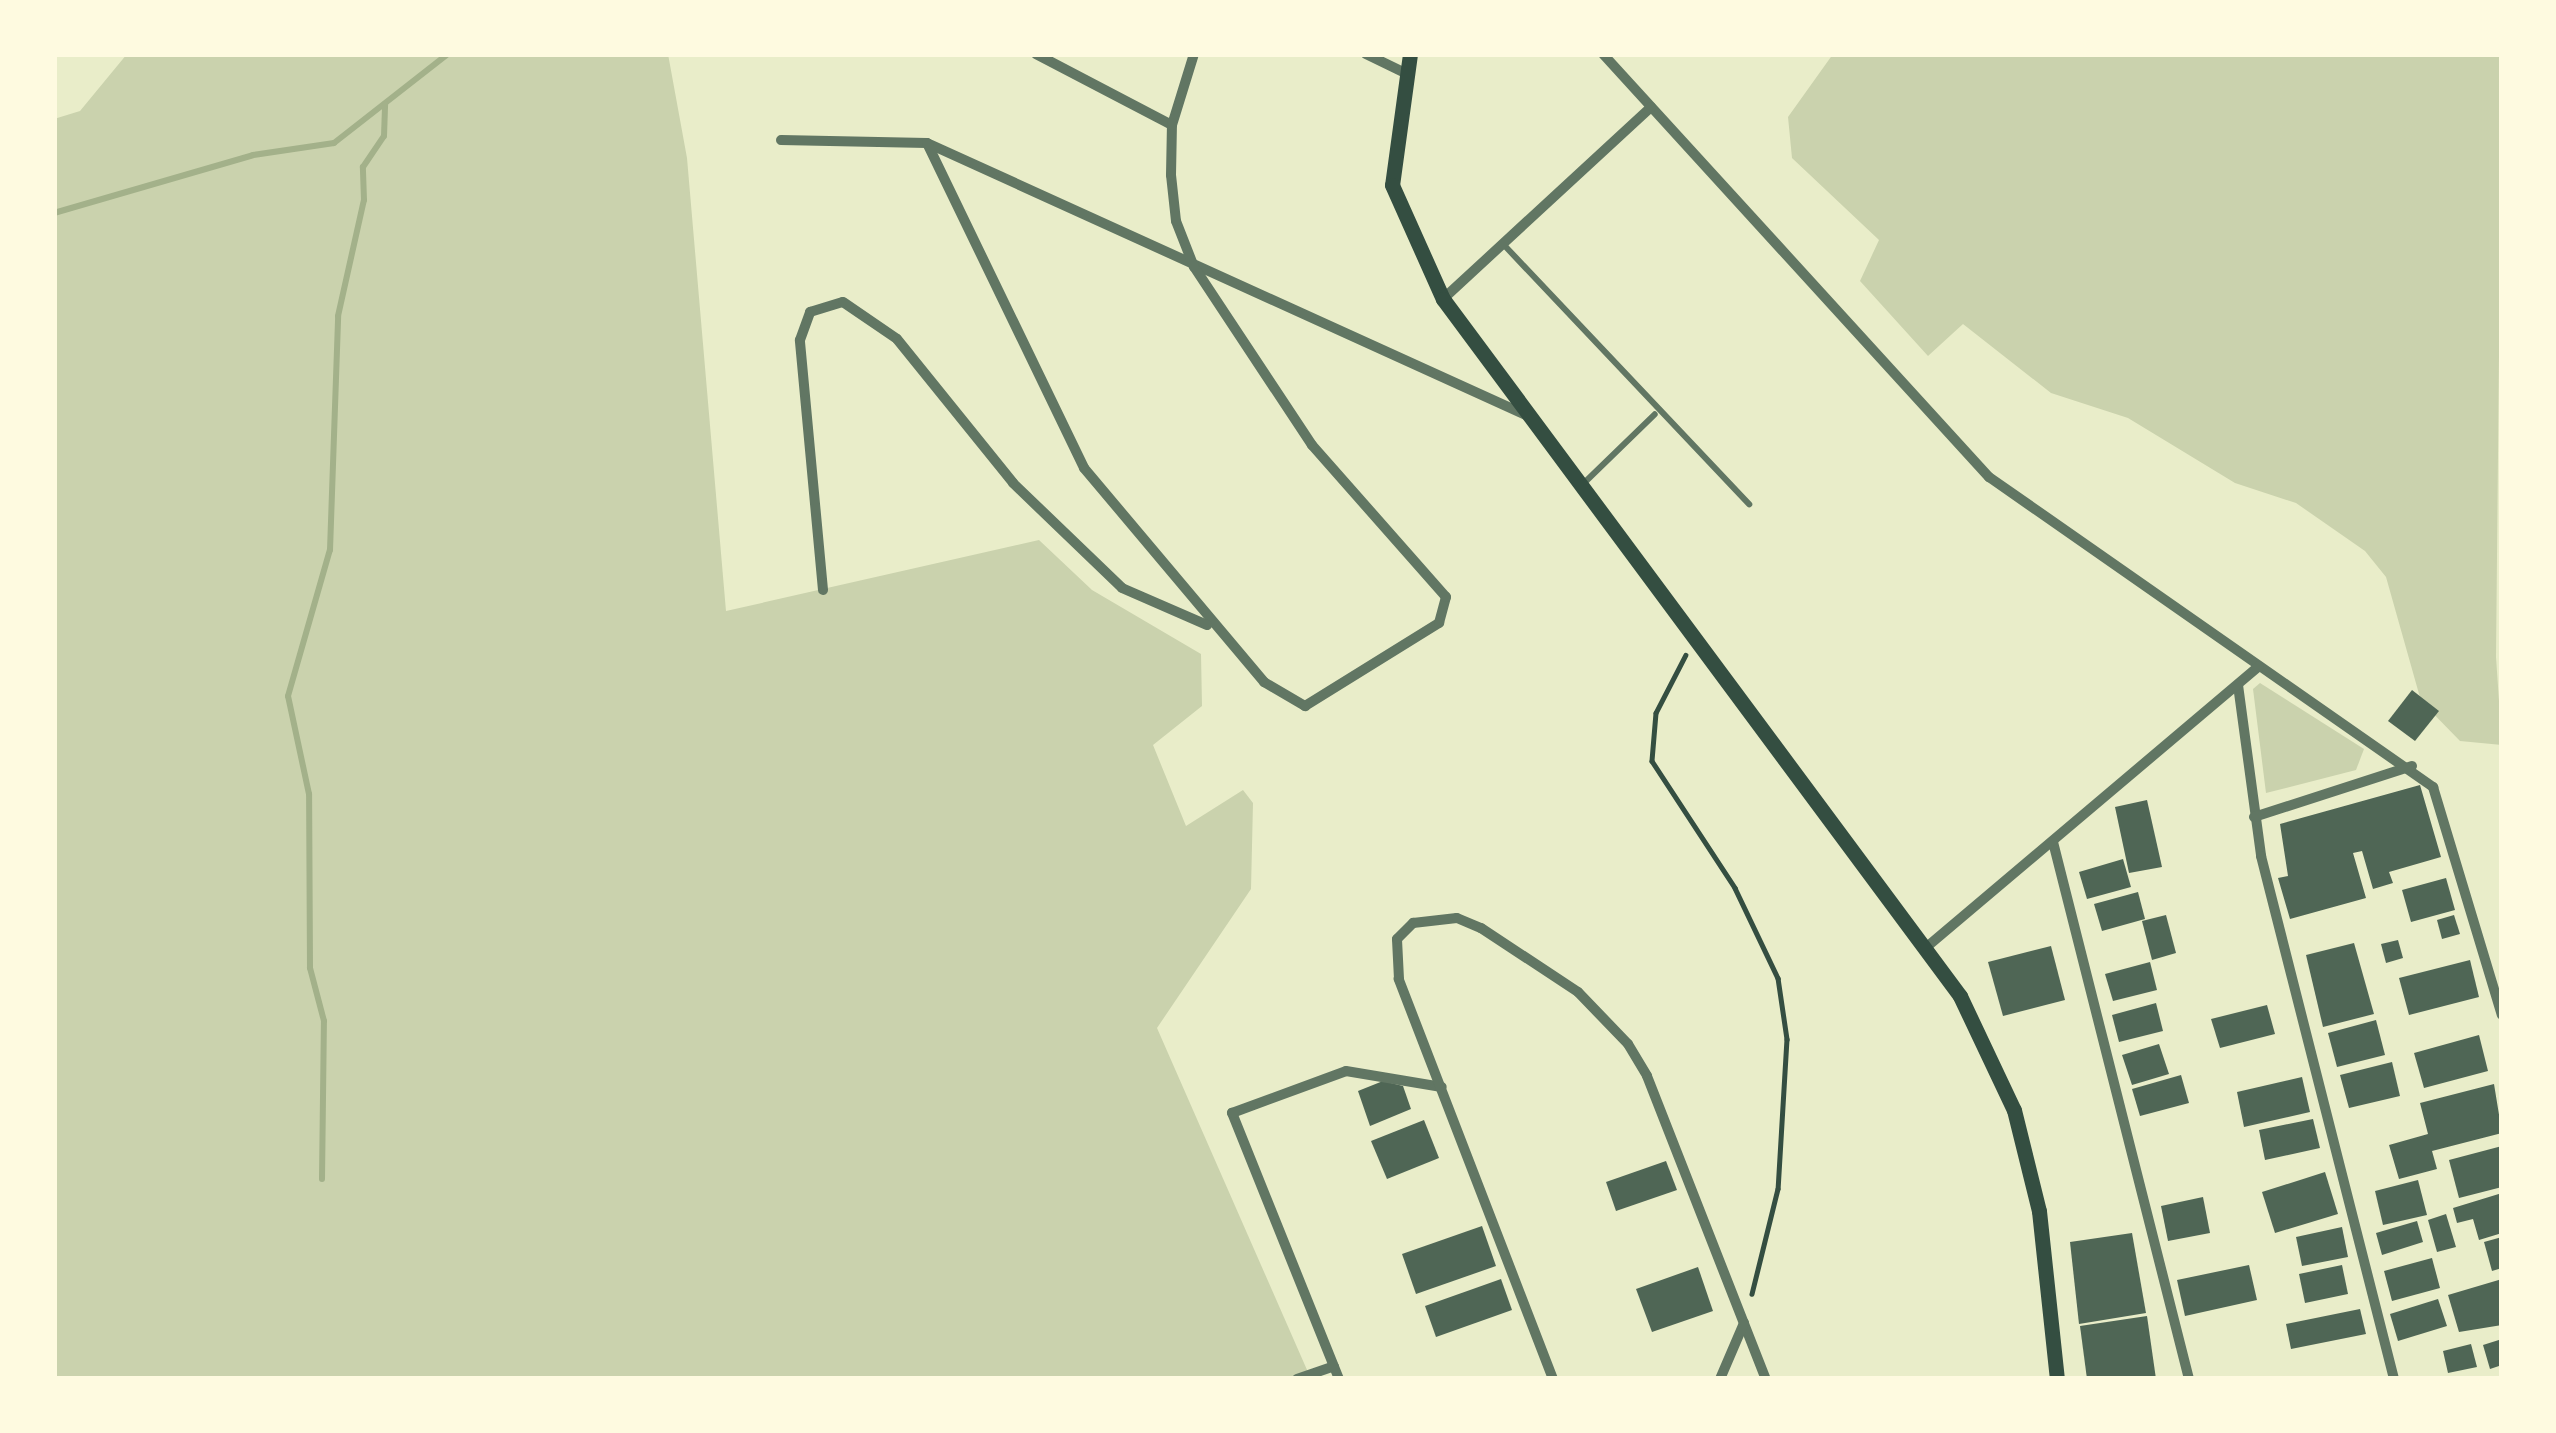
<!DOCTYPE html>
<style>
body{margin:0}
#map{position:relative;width:2556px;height:1433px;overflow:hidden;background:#e9edc9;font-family:Quicksand,sans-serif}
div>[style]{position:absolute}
.green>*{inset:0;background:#cad2ad}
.stream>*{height:6px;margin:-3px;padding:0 3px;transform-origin:3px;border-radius:3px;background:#a3b18a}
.building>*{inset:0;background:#4f6655}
.path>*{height:4.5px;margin:-2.25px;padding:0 2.25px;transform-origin:2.25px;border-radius:2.25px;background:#344e41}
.service>*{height:6px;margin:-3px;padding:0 3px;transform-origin:3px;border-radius:3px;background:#617663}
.minor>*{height:10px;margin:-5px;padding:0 5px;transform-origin:5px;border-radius:5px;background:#617663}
.secondary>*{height:15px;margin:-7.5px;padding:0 7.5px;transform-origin:7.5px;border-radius:7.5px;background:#344e41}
span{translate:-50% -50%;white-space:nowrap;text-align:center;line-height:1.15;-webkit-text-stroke:12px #fefae0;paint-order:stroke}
.frame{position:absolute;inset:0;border:57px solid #fefae0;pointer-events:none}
</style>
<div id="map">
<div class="green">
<div style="clip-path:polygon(127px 54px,668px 54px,687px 158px,726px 611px,1039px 540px,1092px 590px,1201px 654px,1202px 706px,1153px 745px,1186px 826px,1243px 790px,1253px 803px,1251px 889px,1157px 1028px,1311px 1379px,54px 1379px,54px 119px,80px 111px)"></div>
<div style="clip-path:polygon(1833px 54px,2502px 54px,2496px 657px,2502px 745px,2460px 741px,2421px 701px,2386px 577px,2365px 551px,2296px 503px,2235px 483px,2128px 418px,2051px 393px,1963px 324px,1928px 356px,1860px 281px,1879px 240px,1792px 158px,1788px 117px)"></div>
<div style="clip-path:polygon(2260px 683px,2364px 749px,2356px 770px,2266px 793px,2253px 689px)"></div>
</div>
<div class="stream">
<div style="left:54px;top:213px;width:207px;rotate:-16.2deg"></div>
<div style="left:253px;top:155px;width:82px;rotate:-8.4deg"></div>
<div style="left:334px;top:143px;width:145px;rotate:-38deg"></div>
<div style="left:322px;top:1179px;width:158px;rotate:-89.3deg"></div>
<div style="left:324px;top:1021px;width:55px;rotate:-104.8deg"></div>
<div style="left:310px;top:968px;width:174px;rotate:-90.3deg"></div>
<div style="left:309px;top:794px;width:100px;rotate:-102.1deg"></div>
<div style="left:288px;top:696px;width:152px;rotate:-74deg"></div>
<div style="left:330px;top:550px;width:234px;rotate:-88deg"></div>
<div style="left:338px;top:316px;width:119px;rotate:-77.4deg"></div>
<div style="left:364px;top:200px;width:33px;rotate:-92deg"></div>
<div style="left:363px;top:167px;width:37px;rotate:-56deg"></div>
<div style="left:384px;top:136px;width:32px;rotate:-88deg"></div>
</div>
<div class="building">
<div style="clip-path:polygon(2412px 690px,2439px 711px,2415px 741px,2388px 721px)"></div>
<div style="clip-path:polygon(2420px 785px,2441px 857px,2389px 872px,2393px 883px,2373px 889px,2362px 851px,2353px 853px,2366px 898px,2290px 919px,2278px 878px,2288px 876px,2280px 824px)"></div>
<div style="clip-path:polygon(2147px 800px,2162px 867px,2129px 873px,2115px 807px)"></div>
<div style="clip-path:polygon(2123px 859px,2131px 887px,2087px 899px,2079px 872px)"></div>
<div style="clip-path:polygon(2446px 878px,2455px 910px,2411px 922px,2402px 890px)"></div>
<div style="clip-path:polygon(2138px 892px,2145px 919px,2102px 931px,2094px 904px)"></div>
<div style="clip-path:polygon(2166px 915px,2176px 953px,2152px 960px,2142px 921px)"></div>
<div style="clip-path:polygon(2454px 915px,2460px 934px,2442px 939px,2437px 920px)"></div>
<div style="clip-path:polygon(2398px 940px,2403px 958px,2386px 963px,2381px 944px)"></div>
<div style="clip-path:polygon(2354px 943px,2374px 1014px,2323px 1027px,2306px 955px)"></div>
<div style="clip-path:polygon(2051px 946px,2065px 1000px,2003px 1016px,1988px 962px)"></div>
<div style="clip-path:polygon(2470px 960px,2479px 997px,2409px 1015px,2399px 978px)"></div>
<div style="clip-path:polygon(2150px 962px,2157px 990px,2113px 1001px,2105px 974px)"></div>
<div style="clip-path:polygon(2156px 1003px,2163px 1031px,2119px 1042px,2112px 1015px)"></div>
<div style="clip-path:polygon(2267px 1005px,2275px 1034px,2220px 1048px,2211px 1019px)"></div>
<div style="clip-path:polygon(2376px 1020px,2385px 1055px,2337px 1067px,2328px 1033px)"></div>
<div style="clip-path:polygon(2479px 1035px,2488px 1071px,2424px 1088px,2414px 1053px)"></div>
<div style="clip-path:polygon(2159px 1044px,2169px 1074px,2132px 1085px,2122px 1055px)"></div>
<div style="clip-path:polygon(2392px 1062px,2400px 1096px,2349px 1108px,2340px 1075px)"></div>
<div style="clip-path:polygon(2181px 1075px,2189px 1103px,2140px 1116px,2132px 1089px)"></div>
<div style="clip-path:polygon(2302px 1077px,2310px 1112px,2244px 1127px,2237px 1092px)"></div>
<div style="clip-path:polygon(1383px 1081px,1403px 1086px,1411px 1109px,1370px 1126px,1358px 1091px)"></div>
<div style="clip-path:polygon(2494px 1084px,2502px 1133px,2432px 1151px,2437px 1169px,2399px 1179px,2389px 1145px,2428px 1134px,2420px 1103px)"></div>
<div style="clip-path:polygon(2313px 1119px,2320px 1148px,2265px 1160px,2259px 1130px)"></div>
<div style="clip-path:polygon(1424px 1120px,1439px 1158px,1387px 1179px,1371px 1141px)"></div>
<div style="clip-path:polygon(2502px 1146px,2502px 1187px,2459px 1198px,2449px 1160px)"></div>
<div style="clip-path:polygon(1666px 1161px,1677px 1190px,1616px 1211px,1606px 1182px)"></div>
<div style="clip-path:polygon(2325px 1172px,2338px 1214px,2275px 1233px,2262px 1192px)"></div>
<div style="clip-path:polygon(2418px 1180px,2427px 1215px,2383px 1225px,2375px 1191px)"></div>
<div style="clip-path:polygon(2502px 1193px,2502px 1233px,2479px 1240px,2473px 1219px,2457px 1223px,2453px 1208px)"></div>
<div style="clip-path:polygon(2203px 1197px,2210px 1233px,2168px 1241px,2161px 1206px)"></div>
<div style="clip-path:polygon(2446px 1214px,2456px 1247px,2437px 1252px,2428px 1220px)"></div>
<div style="clip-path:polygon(2417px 1221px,2423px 1242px,2382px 1255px,2376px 1233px)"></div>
<div style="clip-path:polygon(1482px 1226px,1496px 1266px,1416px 1294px,1402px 1254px)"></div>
<div style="clip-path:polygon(2342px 1227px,2348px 1257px,2302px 1266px,2296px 1237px)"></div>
<div style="clip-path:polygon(2132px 1233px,2146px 1313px,2079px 1324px,2070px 1242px)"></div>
<div style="clip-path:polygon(2502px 1237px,2502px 1268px,2492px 1271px,2484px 1242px)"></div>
<div style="clip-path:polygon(2432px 1258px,2440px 1288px,2392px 1301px,2384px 1271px)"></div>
<div style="clip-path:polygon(2249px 1265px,2257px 1300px,2185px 1316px,2177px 1280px)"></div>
<div style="clip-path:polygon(2342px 1265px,2348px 1294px,2305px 1303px,2299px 1274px)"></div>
<div style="clip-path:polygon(1698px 1267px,1713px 1311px,1652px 1332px,1636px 1289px)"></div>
<div style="clip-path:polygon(1501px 1279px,1512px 1310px,1436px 1337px,1425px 1306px)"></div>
<div style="clip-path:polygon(2502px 1279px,2502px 1325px,2459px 1332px,2448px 1295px)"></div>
<div style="clip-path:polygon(2438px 1299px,2447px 1326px,2398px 1341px,2390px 1314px)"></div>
<div style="clip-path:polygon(2360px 1309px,2366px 1334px,2291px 1349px,2286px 1324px)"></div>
<div style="clip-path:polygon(2147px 1316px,2156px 1379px,2087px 1379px,2080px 1326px)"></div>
<div style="clip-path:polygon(2502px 1339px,2502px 1365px,2490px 1369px,2483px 1345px)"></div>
<div style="clip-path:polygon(2471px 1344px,2477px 1367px,2448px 1373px,2443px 1351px)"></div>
</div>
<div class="path">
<div style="left:1686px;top:655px;width:65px;rotate:117.3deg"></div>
<div style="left:1656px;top:713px;width:48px;rotate:94.8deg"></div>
<div style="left:1652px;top:761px;width:152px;rotate:56.8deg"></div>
<div style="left:1735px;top:888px;width:100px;rotate:64.5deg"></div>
<div style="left:1778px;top:978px;width:62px;rotate:81.6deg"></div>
<div style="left:1787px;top:1039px;width:150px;rotate:93.4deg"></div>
<div style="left:1778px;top:1189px;width:108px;rotate:103.9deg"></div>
</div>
<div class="service">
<div style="left:1504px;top:245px;width:357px;rotate:46.6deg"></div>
<div style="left:1583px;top:484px;width:100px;rotate:-44.2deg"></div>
</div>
<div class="minor">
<div style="left:1036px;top:54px;width:153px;rotate:27.6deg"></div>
<div style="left:1366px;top:54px;width:43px;rotate:26deg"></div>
<div style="left:1603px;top:54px;width:573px;rotate:47.62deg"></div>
<div style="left:1989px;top:477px;width:542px;rotate:34.92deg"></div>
<div style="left:2433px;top:787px;width:238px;rotate:73.2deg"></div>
<div style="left:781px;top:140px;width:146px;rotate:1.2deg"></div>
<div style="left:927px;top:143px;width:660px;rotate:24.43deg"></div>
<div style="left:927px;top:143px;width:361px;rotate:64.2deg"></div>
<div style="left:1084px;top:468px;width:280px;rotate:49.9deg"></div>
<div style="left:1264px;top:682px;width:48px;rotate:30.3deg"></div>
<div style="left:1305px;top:706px;width:158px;rotate:-31.8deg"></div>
<div style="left:1439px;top:623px;width:27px;rotate:-75deg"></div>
<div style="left:1446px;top:597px;width:203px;rotate:-131.4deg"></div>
<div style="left:1312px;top:445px;width:214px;rotate:-123.5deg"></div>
<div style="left:1194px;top:267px;width:49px;rotate:-111.4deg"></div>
<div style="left:1176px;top:221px;width:46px;rotate:-96.2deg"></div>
<div style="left:1171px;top:175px;width:50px;rotate:-88.9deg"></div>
<div style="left:1172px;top:125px;width:74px;rotate:-72.8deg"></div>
<div style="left:1443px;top:299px;width:283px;rotate:-42.7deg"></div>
<div style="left:823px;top:590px;width:251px;rotate:-95.3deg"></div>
<div style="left:800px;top:340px;width:30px;rotate:-70deg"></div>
<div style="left:810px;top:312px;width:34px;rotate:-17deg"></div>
<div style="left:843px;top:302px;width:65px;rotate:34.4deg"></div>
<div style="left:897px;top:339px;width:185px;rotate:51.1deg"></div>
<div style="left:1013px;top:483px;width:151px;rotate:43.9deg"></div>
<div style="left:1122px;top:588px;width:93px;rotate:23.5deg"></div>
<div style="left:2238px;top:685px;width:173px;rotate:82.3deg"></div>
<div style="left:2261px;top:856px;width:540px;rotate:75.73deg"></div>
<div style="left:2254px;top:817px;width:166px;rotate:-17.9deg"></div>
<div style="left:2053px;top:842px;width:554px;rotate:75.79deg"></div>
<div style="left:1929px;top:945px;width:432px;rotate:-40.2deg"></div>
<div style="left:1297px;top:1379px;width:39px;rotate:-19deg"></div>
<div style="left:1339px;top:1379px;width:287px;rotate:-111.9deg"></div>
<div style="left:1232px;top:1113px;width:121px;rotate:-20.2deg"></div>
<div style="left:1346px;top:1071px;width:97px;rotate:9.5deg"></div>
<div style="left:1553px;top:1379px;width:429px;rotate:-111.1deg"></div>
<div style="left:1399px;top:979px;width:40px;rotate:-92.9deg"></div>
<div style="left:1397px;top:939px;width:23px;rotate:-45deg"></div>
<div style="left:1413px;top:923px;width:44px;rotate:-6.5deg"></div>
<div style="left:1457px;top:918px;width:26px;rotate:23deg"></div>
<div style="left:1481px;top:928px;width:116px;rotate:33.4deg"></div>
<div style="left:1578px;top:992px;width:72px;rotate:46.1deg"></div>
<div style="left:1628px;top:1044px;width:37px;rotate:59deg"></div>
<div style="left:1647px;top:1076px;width:326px;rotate:68.6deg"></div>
<div style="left:1720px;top:1379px;width:61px;rotate:-66.8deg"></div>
</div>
<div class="secondary">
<div style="left:1410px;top:54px;width:132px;rotate:97.8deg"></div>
<div style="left:1392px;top:185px;width:125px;rotate:65.9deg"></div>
<div style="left:1443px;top:299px;width:868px;rotate:53.43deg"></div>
<div style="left:1960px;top:996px;width:126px;rotate:64.7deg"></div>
<div style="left:2014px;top:1110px;width:104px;rotate:76.1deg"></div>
<div style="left:2039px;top:1211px;width:169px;rotate:83.9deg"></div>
</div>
<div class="frame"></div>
</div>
